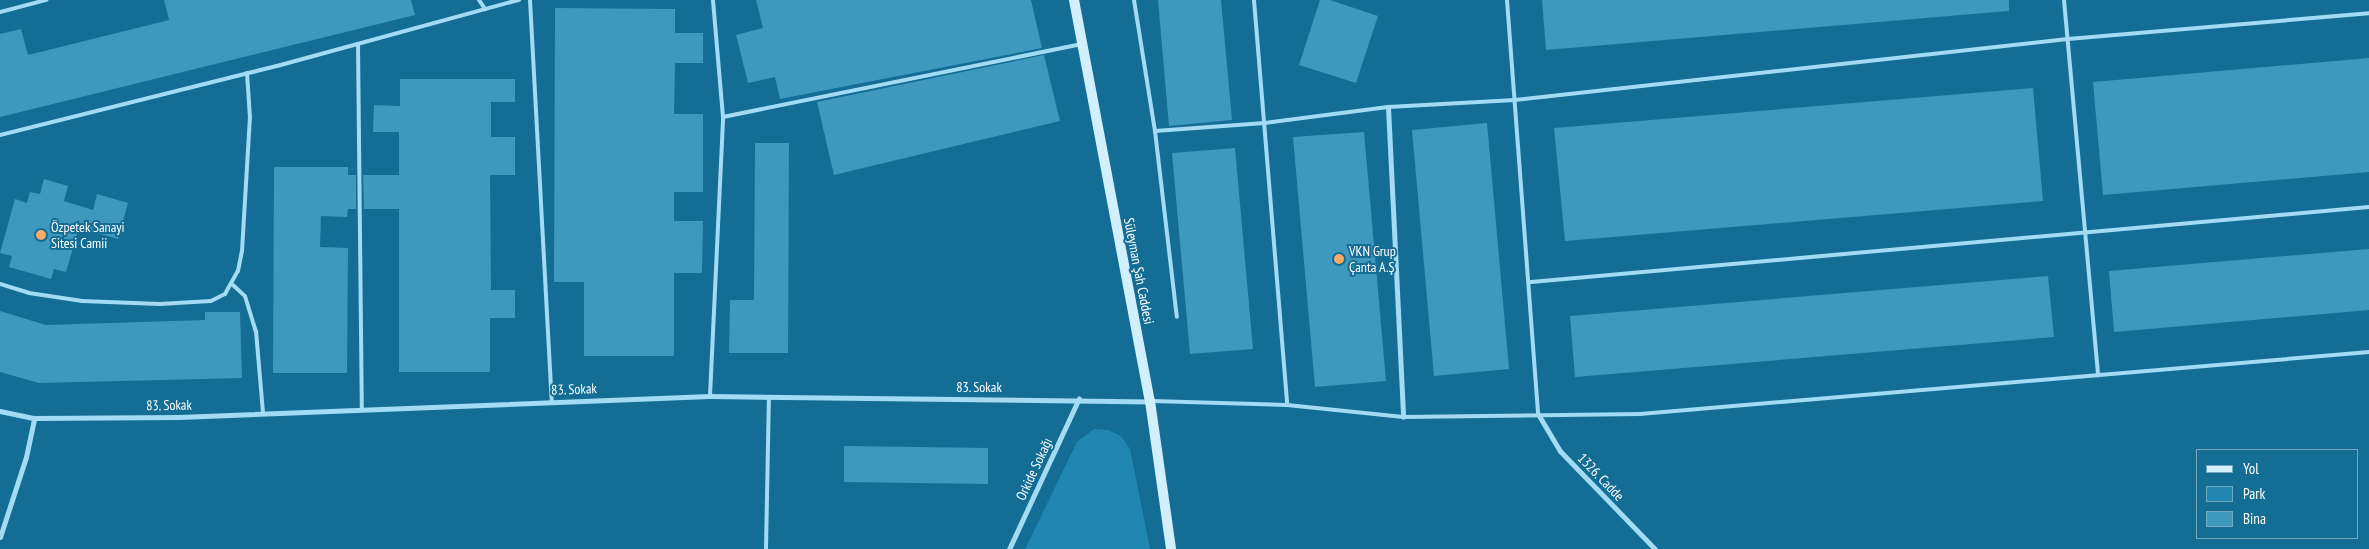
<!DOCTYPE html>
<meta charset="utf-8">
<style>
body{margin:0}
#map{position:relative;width:2369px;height:549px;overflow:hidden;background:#136d95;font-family:"PT Sans Narrow",sans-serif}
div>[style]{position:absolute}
.green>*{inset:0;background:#2187b2}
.building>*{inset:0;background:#3f99be}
.lane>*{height:4px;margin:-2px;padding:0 2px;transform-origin:2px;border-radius:2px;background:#a2dbf3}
.street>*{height:5px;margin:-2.5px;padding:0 2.5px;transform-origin:2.5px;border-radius:2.5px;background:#a2dbf3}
.secondary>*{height:10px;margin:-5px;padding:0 5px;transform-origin:5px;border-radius:5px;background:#d1effc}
.dots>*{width:14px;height:14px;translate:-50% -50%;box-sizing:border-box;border:2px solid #136d95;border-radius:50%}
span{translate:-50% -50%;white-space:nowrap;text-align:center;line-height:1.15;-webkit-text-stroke:4px #136d95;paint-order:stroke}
.poi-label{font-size:14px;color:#fff}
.left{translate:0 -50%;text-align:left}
.street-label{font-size:14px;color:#fff}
.legend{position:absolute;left:2196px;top:449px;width:162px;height:90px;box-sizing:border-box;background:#136d95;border:1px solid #71a7bf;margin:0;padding:6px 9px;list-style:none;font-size:15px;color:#fff}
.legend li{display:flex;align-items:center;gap:10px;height:25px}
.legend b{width:25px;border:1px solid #71a7bf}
</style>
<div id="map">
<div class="green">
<div style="clip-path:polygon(1094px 429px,1108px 430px,1121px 436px,1130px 449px,1150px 549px,1025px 549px,1077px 442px)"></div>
</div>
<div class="building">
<div style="clip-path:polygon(164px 0,411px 0,415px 15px,0 117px,0 34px,21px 29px,28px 55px,169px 20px)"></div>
<div style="clip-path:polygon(756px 0,1031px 0,1042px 48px,780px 99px,775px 77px,748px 83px,736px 35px,763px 28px)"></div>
<div style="clip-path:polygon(1158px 0,1221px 0,1232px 120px,1169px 126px)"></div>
<div style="clip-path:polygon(1320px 0,1330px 0,1378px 16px,1356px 83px,1299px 65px)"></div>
<div style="clip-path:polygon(1542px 0,2009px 0,2009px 11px,1546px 50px)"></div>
<div style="clip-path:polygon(555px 8px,675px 9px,675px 33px,703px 33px,703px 63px,675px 63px,674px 114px,703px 114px,703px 192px,674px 192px,674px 221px,703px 221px,702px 273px,674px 273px,674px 356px,584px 356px,584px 282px,554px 282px)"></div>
<div style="clip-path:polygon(1044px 55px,1060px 121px,834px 175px,817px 102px)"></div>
<div style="clip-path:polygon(2369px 58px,2369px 172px,2103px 195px,2093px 82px)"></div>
<div style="clip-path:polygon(400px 79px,515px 79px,515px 102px,491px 102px,491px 137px,515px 137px,515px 175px,490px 175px,491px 290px,515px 290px,515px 318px,490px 318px,490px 372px,399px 372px,399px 209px,364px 209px,363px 175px,399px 175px,399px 132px,373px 132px,374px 105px,400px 106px)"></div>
<div style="clip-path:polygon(2033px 88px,2043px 201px,1565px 241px,1554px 128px)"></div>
<div style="clip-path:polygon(1487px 123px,1509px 369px,1434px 376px,1412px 130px)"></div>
<div style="clip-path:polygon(1364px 132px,1386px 381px,1315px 387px,1293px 137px)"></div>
<div style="clip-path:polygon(755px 143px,789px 143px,788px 353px,729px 353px,730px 300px,754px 300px)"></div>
<div style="clip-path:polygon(1235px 148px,1253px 349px,1190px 354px,1172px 153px)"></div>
<div style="clip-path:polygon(274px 167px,348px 167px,348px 175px,356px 175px,356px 209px,348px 209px,347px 217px,321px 216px,320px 247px,348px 248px,347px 373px,273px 373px)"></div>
<div style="clip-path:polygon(44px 179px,68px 186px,64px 201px,93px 210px,97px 194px,128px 203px,118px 239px,79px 228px,66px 272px,54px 269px,51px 279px,9px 267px,12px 256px,0 253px,15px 199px,27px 203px,30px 192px,40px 194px)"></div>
<div style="clip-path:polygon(2369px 249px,2369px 310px,2114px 332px,2109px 271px)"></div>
<div style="clip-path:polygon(2048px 276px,2054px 337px,1575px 377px,1570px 316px)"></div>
<div style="clip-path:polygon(0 311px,46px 325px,205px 320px,205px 312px,240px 312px,242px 378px,39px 383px,0 372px)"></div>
<div style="clip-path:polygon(844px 446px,988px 448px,988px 484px,844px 482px)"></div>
</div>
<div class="lane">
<div style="left:479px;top:0;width:11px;rotate:56deg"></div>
<div style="left:530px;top:0;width:402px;rotate:86.9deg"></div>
<div style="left:1134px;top:0;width:133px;rotate:80.9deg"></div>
<div style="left:1155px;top:131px;width:187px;rotate:83.3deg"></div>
<div style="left:1254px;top:0;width:406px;rotate:85.3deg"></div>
<div style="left:1507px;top:0;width:415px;rotate:85.7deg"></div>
<div style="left:2064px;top:0;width:377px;rotate:84.8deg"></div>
<div style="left:0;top:12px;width:48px;rotate:-14.6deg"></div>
<div style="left:358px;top:44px;width:365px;rotate:89.4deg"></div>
<div style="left:723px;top:117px;width:365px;rotate:-11.5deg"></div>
<div style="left:1155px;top:131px;width:110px;rotate:-4.2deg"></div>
<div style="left:1265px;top:123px;width:124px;rotate:-7.4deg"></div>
<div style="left:1388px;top:107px;width:127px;rotate:-3.2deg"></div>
<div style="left:1515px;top:100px;width:556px;rotate:-6.29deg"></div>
<div style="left:2068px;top:39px;width:302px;rotate:-4.9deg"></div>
<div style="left:0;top:135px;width:285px;rotate:-14deg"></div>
<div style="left:277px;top:66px;width:251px;rotate:-15.3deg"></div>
<div style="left:1531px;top:282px;width:841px;rotate:-5.11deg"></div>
<div style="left:0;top:284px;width:30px;rotate:17deg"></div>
<div style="left:29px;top:293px;width:54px;rotate:8.6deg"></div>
<div style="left:82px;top:301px;width:78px;rotate:2.2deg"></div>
<div style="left:160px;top:304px;width:51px;rotate:-3.4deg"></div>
<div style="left:211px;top:301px;width:16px;rotate:-27deg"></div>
<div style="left:225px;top:294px;width:26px;rotate:-61deg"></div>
<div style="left:238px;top:271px;width:20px;rotate:-79deg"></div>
<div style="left:242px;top:251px;width:133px;rotate:-86.6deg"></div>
<div style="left:250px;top:118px;width:45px;rotate:-93.8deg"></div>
<div style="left:233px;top:285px;width:16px;rotate:43deg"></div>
<div style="left:245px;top:296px;width:37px;rotate:73deg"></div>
<div style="left:256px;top:331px;width:82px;rotate:85.1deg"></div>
<div style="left:710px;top:396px;width:279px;rotate:-87.3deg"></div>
<div style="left:723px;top:117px;width:117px;rotate:-94.9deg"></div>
<div style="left:1152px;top:401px;width:135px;rotate:1.7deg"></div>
<div style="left:1287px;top:405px;width:117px;rotate:5.9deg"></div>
<div style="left:1403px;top:417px;width:237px;rotate:-0.7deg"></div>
<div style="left:1640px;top:414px;width:732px;rotate:-4.86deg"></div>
<div style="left:766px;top:549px;width:150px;rotate:-88.9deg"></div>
</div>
<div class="street">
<div style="left:1388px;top:107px;width:310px;rotate:87.2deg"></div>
<div style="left:0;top:411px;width:35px;rotate:12deg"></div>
<div style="left:34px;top:418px;width:145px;rotate:-0.4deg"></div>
<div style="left:179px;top:417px;width:531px;rotate:-2.26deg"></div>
<div style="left:710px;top:396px;width:440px;rotate:0.7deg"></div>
<div style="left:1538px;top:414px;width:43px;rotate:59.3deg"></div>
<div style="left:1560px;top:451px;width:136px;rotate:45.9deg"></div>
<div style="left:0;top:537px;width:84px;rotate:-72deg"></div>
<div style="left:26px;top:457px;width:40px;rotate:-78deg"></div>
<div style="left:1009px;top:549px;width:166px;rotate:-65.1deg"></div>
</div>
<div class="secondary">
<div style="left:1074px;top:0;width:408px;rotate:79.3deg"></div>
<div style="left:1150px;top:401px;width:149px;rotate:81.9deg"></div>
</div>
<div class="dots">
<div style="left:41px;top:235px;background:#ffaa64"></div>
<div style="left:1339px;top:259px;background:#ffaa64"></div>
</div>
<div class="poi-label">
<span class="left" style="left:51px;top:235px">Özpetek Sanayi<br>Sitesi Camii</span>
<span class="left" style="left:1349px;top:259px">VKN Grup<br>Çanta A.Ş</span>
</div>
<div class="street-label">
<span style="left:1139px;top:271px;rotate:79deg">Süleyman Şah Caddesi</span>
<span style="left:979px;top:387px">83. Sokak</span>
<span style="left:574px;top:389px;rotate:-2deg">83. Sokak</span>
<span style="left:169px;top:405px;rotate:-1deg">83. Sokak</span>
<span style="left:1034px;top:469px;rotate:-65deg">Orkide Sokağı</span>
<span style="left:1601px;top:477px;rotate:46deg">1326. Cadde</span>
</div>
<ul class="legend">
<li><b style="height:6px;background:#d1effc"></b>Yol</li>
<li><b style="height:14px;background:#2187b2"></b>Park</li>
<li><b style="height:14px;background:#3f99be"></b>Bina</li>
</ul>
</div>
